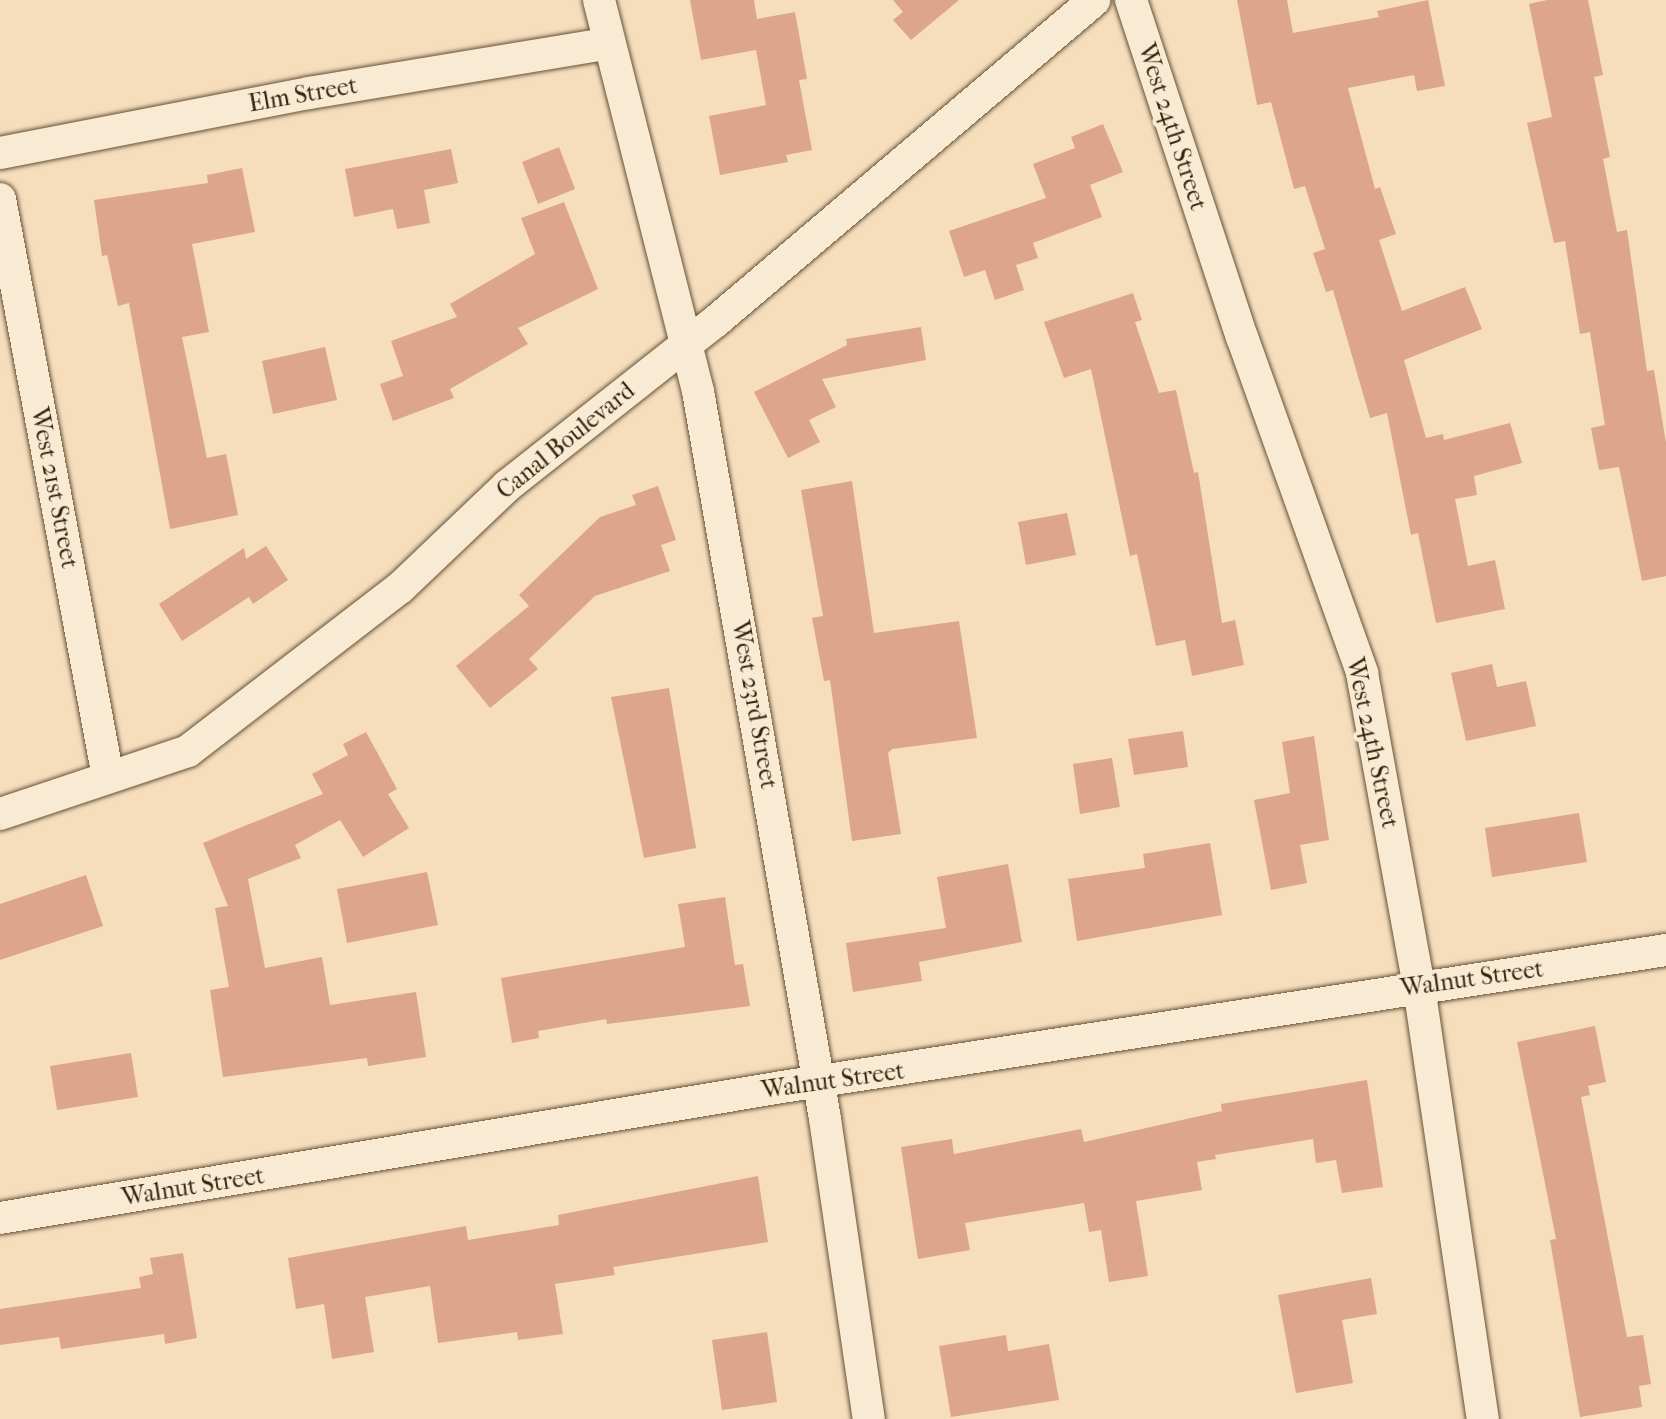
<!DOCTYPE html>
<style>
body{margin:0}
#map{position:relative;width:1666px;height:1419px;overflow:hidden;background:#f6debc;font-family:"IM FELL French Canon",serif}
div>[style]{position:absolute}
.building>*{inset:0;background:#dda589}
.roads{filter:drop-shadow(0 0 2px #655138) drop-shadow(0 0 2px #655138)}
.street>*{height:32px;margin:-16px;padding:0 16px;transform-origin:16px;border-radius:16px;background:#f9ead3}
span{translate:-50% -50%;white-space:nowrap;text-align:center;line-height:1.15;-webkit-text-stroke:8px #f9ead3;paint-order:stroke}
.street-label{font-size:24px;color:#35220c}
</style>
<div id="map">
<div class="building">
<div style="clip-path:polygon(690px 0,754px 0,757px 19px,795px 12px,807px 79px,799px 80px,812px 150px,786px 155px,788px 162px,720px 175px,709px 116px,766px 105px,756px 50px,701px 60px)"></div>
<div style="clip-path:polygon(893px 0,959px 0,911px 40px,893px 20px,903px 12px)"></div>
<div style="clip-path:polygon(1237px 0,1287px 0,1293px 33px,1379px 17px,1377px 11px,1428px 0,1445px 86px,1417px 91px,1414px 75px,1348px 88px,1375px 189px,1380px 187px,1396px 234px,1379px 240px,1402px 311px,1465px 287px,1482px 329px,1404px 360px,1426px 438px,1443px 434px,1444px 440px,1510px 423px,1522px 463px,1474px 476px,1477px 495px,1455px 499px,1468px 566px,1495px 560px,1505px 609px,1436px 623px,1418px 533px,1411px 535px,1387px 413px,1370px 418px,1333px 290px,1326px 292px,1313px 253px,1325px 249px,1305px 186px,1294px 189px,1271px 102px,1257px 105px)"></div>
<div style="clip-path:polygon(1547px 0,1588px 0,1603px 75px,1594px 77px,1610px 157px,1603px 159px,1617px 232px,1627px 230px,1647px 371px,1654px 370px,1666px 443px,1666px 576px,1642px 581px,1619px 467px,1599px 470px,1591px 428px,1605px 425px,1590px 332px,1580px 334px,1565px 241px,1554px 243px,1527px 123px,1552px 117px,1529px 4px)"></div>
<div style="clip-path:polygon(1103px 124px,1123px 172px,1090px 185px,1102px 217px,1033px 243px,1038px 258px,1016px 265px,1024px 290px,995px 300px,985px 270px,964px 277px,949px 231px,1046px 198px,1033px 164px,1075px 148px,1071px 137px)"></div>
<div style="clip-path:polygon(559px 147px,575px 189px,538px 204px,522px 162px)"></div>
<div style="clip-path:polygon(451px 149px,458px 183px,424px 190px,430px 223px,397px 229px,393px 209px,354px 217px,345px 169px)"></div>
<div style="clip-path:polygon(242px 168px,255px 232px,192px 244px,209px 332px,182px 337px,207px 458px,226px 454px,238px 515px,170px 529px,129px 303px,118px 306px,107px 255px,102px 256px,94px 200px,208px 183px,207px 175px)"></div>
<div style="clip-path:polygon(564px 202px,598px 289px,518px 328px,528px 344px,450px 389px,454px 398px,393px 421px,380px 384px,403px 376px,391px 341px,457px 317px,450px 304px,535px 254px,521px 218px)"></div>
<div style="clip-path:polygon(1133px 293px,1142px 320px,1135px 322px,1159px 393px,1176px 390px,1194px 473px,1198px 472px,1222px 623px,1235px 620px,1244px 665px,1192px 676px,1185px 640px,1156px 646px,1137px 554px,1130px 556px,1091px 369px,1064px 378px,1044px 322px)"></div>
<div style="clip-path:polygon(921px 327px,926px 360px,822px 379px,836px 407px,809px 420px,820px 442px,788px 458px,754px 392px,847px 345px,846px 339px)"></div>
<div style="clip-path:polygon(325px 347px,337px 400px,273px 414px,262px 361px)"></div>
<div style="clip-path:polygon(852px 481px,874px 633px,959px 621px,977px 738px,892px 749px,888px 753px,901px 834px,852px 841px,830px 680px,824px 681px,812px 618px,823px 616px,801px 490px)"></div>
<div style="clip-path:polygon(658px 486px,676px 540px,661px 545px,670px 571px,595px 596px,529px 659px,538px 669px,490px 708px,456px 666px,529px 606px,519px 595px,600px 517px,636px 505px,632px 495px)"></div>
<div style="clip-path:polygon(1067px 513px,1076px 555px,1026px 565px,1018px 522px)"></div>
<div style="clip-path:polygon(266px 546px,288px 580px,253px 604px,249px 597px,182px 641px,159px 604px,244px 548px,246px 559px)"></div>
<div style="clip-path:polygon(1492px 664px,1497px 687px,1526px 681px,1536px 726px,1466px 741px,1451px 673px)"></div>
<div style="clip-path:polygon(669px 688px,696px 848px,644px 858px,611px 697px)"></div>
<div style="clip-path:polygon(1183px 731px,1188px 767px,1134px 775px,1128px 739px)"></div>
<div style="clip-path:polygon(366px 732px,397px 789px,388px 794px,409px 828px,363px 857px,340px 820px,295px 845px,301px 858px,248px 879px,265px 968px,322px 957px,330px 1005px,416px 992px,426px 1057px,368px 1066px,367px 1058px,223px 1077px,210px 990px,229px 987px,215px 908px,228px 906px,203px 843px,323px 794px,312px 774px,348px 755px,343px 744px)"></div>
<div style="clip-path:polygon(1314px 736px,1329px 840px,1300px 845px,1307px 883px,1271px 890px,1254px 800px,1290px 793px,1282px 742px)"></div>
<div style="clip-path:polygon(1112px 758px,1120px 807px,1080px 814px,1073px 764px)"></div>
<div style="clip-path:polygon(1579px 813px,1587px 862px,1492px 877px,1485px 828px)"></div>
<div style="clip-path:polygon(1210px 843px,1222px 915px,1077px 941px,1068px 879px,1145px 868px,1143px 854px)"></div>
<div style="clip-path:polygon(1008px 864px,1022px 942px,919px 962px,922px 981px,853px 992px,846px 943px,946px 928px,937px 877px)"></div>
<div style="clip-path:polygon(427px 872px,438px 925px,347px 943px,337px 889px)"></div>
<div style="clip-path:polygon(86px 875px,103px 926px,0 960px,0 904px)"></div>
<div style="clip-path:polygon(725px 897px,735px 965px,743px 964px,750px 1006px,607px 1024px,606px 1019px,538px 1031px,539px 1038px,512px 1043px,501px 978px,685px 947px,678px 904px)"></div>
<div style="clip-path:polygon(1595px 1026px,1606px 1082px,1588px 1086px,1590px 1095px,1581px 1097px,1627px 1337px,1643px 1335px,1651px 1384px,1639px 1386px,1642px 1407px,1580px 1417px,1550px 1240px,1556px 1239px,1517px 1042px)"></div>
<div style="clip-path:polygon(131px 1053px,138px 1097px,57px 1110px,50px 1066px)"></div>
<div style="clip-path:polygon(1367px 1080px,1383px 1187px,1342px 1193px,1336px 1160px,1316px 1163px,1313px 1139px,1215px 1155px,1216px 1159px,1197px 1162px,1202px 1190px,1136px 1201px,1148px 1276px,1109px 1282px,1101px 1230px,1089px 1232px,1084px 1203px,965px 1223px,970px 1250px,918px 1259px,901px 1147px,952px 1139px,954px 1154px,1081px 1129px,1084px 1142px,1222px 1111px,1221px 1104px)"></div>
<div style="clip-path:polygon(758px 1176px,768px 1242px,613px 1267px,615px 1275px,555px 1284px,563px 1334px,518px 1340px,517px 1332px,438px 1343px,430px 1286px,365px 1297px,374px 1352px,332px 1359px,324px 1304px,296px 1309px,288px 1258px,466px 1226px,468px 1240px,559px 1225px,558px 1215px)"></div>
<div style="clip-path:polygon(183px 1253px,197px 1338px,165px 1344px,164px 1334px,61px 1349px,59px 1337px,0 1345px,0 1309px,141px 1288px,139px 1277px,153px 1274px,150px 1258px)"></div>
<div style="clip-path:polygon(1371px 1278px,1377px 1314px,1342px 1320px,1353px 1383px,1296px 1393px,1278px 1295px)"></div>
<div style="clip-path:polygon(767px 1332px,777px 1402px,722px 1410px,712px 1340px)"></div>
<div style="clip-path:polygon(1006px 1335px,1008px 1351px,1049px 1344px,1059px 1400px,951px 1417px,939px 1346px)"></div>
</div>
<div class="roads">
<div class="street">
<div style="left:599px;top:0;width:403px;rotate:75.8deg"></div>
<div style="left:698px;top:391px;width:739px;rotate:80.1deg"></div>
<div style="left:825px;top:1119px;width:303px;rotate:81.7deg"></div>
<div style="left:1131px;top:0;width:355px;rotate:71.8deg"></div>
<div style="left:1242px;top:337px;width:357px;rotate:70.3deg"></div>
<div style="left:1362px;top:673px;width:319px;rotate:79.7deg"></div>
<div style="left:1419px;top:987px;width:437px;rotate:81.6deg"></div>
<div style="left:0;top:153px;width:315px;rotate:-11deg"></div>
<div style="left:309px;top:93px;width:301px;rotate:-9.4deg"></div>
<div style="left:0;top:199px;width:588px;rotate:79.42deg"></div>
<div style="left:0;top:814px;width:198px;rotate:-18.5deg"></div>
<div style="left:188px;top:751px;width:267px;rotate:-37.6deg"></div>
<div style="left:400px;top:588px;width:148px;rotate:-43.6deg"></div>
<div style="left:507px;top:486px;width:266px;rotate:-38.3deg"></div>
<div style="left:716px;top:321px;width:496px;rotate:-40.3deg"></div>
<div style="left:0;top:1218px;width:793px;rotate:-9.51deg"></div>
<div style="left:782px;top:1087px;width:895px;rotate:-8.81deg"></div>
</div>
</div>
<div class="street-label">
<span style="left:303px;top:95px;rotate:-10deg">Elm Street</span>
<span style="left:1172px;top:127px;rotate:72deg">West 24th Street</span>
<span style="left:566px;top:441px;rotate:-39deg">Canal Boulevard</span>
<span style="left:54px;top:488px;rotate:79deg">West 21st Street</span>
<span style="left:754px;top:705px;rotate:80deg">West 23rd Street</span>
<span style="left:1372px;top:743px;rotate:78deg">West 24th Street</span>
<span style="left:1472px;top:979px;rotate:-8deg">Walnut Street</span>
<span style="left:833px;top:1081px;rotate:-8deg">Walnut Street</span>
<span style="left:193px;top:1187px;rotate:-9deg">Walnut Street</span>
</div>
</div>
